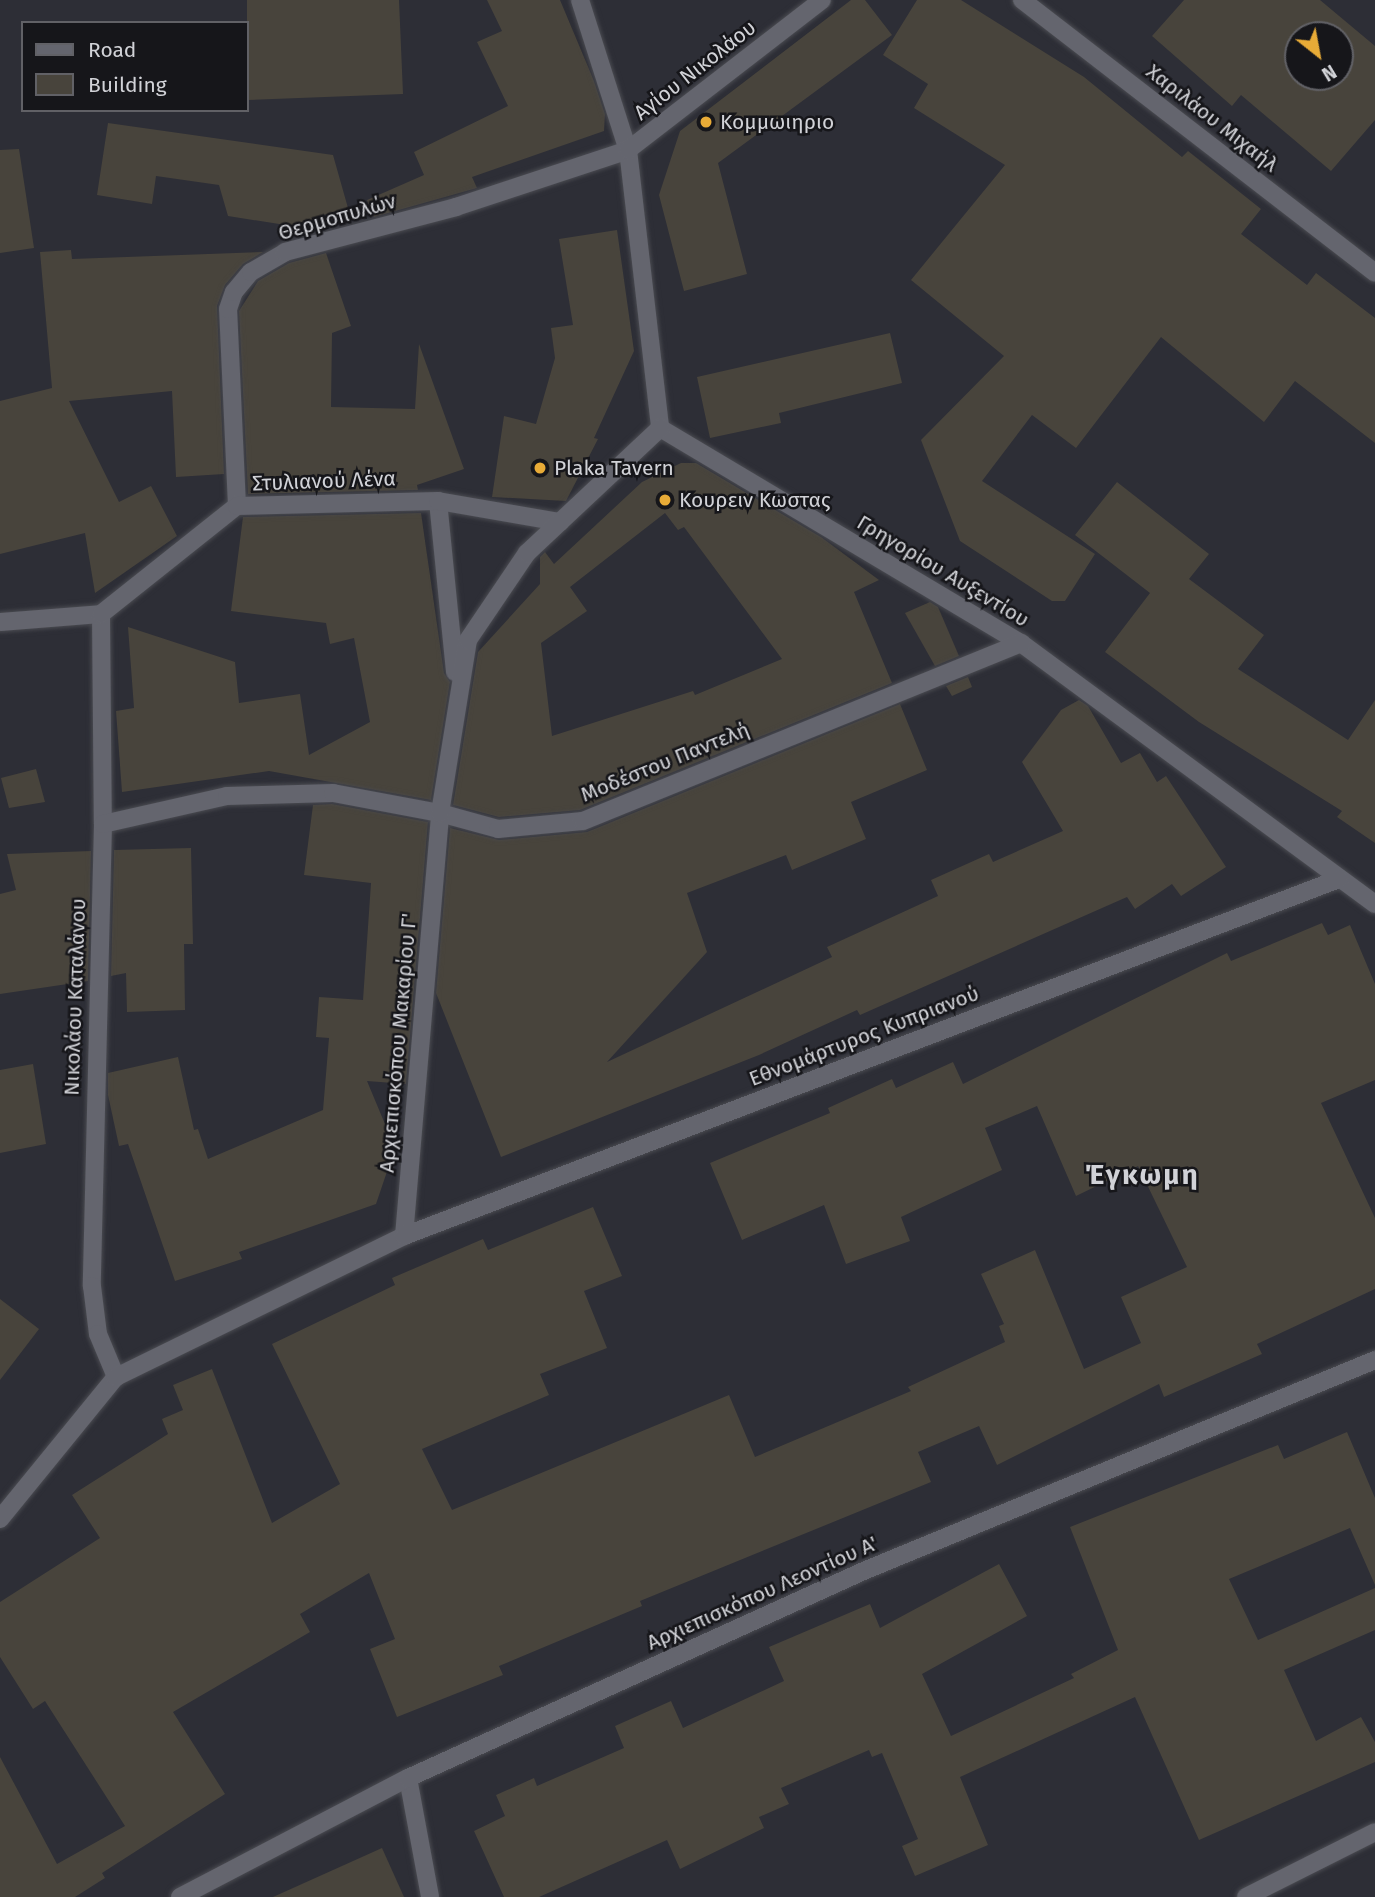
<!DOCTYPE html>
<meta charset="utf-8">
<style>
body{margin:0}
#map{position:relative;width:1375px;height:1897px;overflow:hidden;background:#2d2e36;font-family:"Fira Sans",sans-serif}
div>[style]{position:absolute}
.building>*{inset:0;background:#48443c}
.roads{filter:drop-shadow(0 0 2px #4a4b51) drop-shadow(0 0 2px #4a4b51)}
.minor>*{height:18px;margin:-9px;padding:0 9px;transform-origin:9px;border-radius:9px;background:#64656e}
.dots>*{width:19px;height:19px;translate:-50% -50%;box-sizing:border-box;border:4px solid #16161a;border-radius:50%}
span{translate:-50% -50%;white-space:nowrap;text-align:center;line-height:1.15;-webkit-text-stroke:5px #16161a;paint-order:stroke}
.street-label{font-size:21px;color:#d1d2d7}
.poi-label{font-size:21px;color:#d1d2d7}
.left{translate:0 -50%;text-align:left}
.district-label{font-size:28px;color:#d1d2d7;font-weight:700;letter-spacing:2px}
.legend{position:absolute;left:21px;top:21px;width:228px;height:91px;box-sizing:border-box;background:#16161a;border:2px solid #616166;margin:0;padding:9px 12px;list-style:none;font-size:21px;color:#d1d2d7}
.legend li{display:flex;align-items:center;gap:14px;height:35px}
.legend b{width:35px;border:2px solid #616166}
.north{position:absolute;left:1284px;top:21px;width:70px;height:70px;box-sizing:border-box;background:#16161a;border:2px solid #616166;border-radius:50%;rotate:149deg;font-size:19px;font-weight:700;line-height:28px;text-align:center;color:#d1d2d7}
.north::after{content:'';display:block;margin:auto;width:24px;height:32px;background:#e8ab37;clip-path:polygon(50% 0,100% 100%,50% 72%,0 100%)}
</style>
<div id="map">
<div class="building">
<div style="clip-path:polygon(247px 0,399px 0,403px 94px,247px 100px)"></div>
<div style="clip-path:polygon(487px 0,560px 0,594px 81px,605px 114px,604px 131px,472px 177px,477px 188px,374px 217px,367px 200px,424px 175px,414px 152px,508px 106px,477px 42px,502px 31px)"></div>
<div style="clip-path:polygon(851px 0,865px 0,892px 35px,718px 163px,747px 274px,684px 291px,659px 195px,680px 131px)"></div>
<div style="clip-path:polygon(917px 0,961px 0,1084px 77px,1182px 157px,1188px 151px,1261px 209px,1241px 234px,1307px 285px,1316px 273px,1375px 318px,1375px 443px,1295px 381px,1264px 422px,1161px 337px,1076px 448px,1032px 415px,982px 481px,1095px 554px,1065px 601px,1052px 601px,960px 541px,921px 440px,1004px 356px,911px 280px,1005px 165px,914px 108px,928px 84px,883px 55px)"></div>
<div style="clip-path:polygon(evenodd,1184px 0,1320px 0,1375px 46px,1375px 120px,1331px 171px,1241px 95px,1232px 106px,1152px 36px,1184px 0,1298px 35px,1340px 35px,1340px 77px,1298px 77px,1298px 35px)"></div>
<div style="clip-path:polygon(108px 123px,333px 155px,348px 208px,313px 218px,317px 230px,228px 216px,219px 185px,156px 176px,152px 204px,97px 195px)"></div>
<div style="clip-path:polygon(19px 149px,34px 248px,0 253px,0 150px)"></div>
<div style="clip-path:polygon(617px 230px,634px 351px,594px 438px,598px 439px,566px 501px,492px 497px,504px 416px,536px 424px,555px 358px,551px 328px,573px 325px,559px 239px)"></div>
<div style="clip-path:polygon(71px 250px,72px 259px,263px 252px,243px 264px,225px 285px,217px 306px,224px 474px,176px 477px,172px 391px,69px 401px,119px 502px,151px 486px,177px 536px,95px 593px,85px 533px,0 554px,0 401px,52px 388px,40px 252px)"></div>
<div style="clip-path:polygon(326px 253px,351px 326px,332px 333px,331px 407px,415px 409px,419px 344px,464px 469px,417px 485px,418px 490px,248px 494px,239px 311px,258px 281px,289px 263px)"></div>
<div style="clip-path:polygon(890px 333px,902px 383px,779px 413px,781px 423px,710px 438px,697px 377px)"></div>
<div style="clip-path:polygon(evenodd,681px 463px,696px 463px,821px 537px,879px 580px,854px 592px,892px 683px,580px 810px,499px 817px,453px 805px,478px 652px,540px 584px,540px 557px,545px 552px,554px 564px,642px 482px,681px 463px,665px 513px,678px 530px,684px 527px,782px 659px,695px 695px,693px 691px,552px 736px,541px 643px,587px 611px,570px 587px,665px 513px)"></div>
<div style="clip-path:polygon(1117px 482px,1209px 554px,1189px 579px,1264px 635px,1238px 669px,1348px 740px,1375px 700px,1375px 843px,1337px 817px,1342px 811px,1199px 722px,1105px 652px,1150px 593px,1075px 535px)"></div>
<div style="clip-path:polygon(421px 513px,444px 673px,450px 682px,431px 800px,269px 771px,122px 792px,116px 711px,134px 708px,128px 627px,235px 662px,239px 703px,300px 694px,309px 755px,370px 722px,354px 638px,330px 644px,326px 623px,231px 611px,243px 517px)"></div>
<div style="clip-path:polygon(930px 602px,938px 607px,959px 656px,935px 666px,905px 613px)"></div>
<div style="clip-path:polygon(968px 677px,972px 687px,952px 696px,946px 686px)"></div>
<div style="clip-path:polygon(1079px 700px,1088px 706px,1121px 763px,1140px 753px,1157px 782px,1166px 776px,1226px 867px,1181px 896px,1172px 884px,1135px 909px,1127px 897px,860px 1015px,857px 1010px,759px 1055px,501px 1157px,436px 993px,450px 828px,499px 840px,587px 832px,900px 704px,927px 770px,851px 802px,866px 839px,792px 870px,786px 855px,687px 893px,707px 952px,607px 1062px,832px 957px,827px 947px,938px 896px,931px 880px,989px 854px,993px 862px,1063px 831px,1022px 762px,1061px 710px)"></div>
<div style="clip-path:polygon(36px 769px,45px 802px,9px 808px,1px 778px)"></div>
<div style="clip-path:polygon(332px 804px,428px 822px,406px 1084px,367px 1081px,395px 1148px,376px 1204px,239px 1252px,242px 1259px,175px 1281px,128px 1144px,119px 1146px,108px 1095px,108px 1073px,178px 1057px,194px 1130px,198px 1129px,208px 1159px,323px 1110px,329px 1038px,316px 1037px,319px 997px,363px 1000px,371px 883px,304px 875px,313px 805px)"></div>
<div style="clip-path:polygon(191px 848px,193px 944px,184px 944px,185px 1010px,127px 1012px,126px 973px,111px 976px,114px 850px)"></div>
<div style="clip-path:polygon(91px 851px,88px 981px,0 994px,0 894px,16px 890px,7px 854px)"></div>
<div style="clip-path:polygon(1322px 923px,1328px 935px,1350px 925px,1375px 984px,1375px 1080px,1321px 1103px,1375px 1218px,1375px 1289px,1257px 1344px,1262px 1354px,1164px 1397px,1159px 1384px,997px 1465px,979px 1426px,918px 1452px,931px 1482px,640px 1601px,642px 1606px,499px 1666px,503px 1675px,397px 1717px,370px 1649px,395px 1639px,369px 1573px,300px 1614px,310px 1632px,173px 1712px,225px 1794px,102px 1873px,105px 1878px,75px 1897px,0 1897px,0 1757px,57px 1864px,125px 1826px,45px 1701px,33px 1709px,0 1657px,0 1602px,100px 1538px,72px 1495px,168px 1434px,162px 1419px,183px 1410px,173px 1385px,212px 1369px,272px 1523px,340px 1484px,272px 1344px,395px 1285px,392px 1278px,483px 1239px,488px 1250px,593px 1207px,622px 1276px,584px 1291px,607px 1348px,540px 1374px,549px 1395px,422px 1449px,452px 1510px,729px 1395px,755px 1457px,911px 1391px,908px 1387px,1005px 1342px,999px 1326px,1004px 1324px,981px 1274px,1035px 1250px,1084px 1369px,1141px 1343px,1121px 1297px,1187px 1267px,1138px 1166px,1076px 1196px,1037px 1106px,985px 1128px,1002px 1170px,901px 1217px,910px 1241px,846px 1264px,824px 1205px,742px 1240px,710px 1163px,830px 1113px,828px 1108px,892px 1079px,896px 1088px,953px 1062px,963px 1084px,1227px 953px,1231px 961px)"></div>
<div style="clip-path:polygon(33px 1064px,46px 1144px,0 1153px,0 1070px)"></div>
<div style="clip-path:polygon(0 1299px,39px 1329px,0 1380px)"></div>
<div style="clip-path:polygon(1347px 1432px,1375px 1498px,1375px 1585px,1350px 1528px,1229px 1579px,1258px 1640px,1375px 1588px,1375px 1630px,1284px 1670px,1316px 1741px,1361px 1717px,1375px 1742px,1375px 1762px,1199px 1840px,1135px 1697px,960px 1777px,988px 1845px,915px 1876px,902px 1846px,918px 1839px,882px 1753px,872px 1757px,869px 1750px,781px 1788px,789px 1804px,759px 1817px,764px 1828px,680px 1869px,667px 1840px,539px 1897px,504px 1897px,474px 1831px,505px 1816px,496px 1795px,534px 1778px,537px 1786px,624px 1748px,615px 1726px,671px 1701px,683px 1728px,784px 1681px,769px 1647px,870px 1604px,880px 1628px,999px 1564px,1027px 1616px,922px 1674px,951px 1736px,1074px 1678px,1071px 1674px,1118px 1650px,1070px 1527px,1278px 1445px,1284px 1459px)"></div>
<div style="clip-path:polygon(382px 1848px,404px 1897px,273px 1897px)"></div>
</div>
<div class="roads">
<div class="minor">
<div style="left:580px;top:0;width:157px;rotate:72.3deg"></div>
<div style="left:628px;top:150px;width:280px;rotate:83.4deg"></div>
<div style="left:1022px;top:0;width:446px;rotate:37.7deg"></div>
<div style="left:660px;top:428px;width:420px;rotate:30.8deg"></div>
<div style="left:1021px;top:643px;width:440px;rotate:36.4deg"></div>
<div style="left:438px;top:501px;width:172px;rotate:84.3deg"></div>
<div style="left:237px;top:506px;width:197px;rotate:-92.6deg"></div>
<div style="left:228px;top:309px;width:18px;rotate:-71deg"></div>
<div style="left:234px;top:292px;width:26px;rotate:-50deg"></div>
<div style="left:251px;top:272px;width:39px;rotate:-30deg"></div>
<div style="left:285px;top:252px;width:177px;rotate:-14.7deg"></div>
<div style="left:456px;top:207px;width:181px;rotate:-18.3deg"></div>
<div style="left:628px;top:150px;width:245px;rotate:-37.7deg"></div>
<div style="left:101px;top:614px;width:210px;rotate:89.5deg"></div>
<div style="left:103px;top:824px;width:462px;rotate:91.4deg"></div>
<div style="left:92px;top:1286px;width:48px;rotate:82.9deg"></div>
<div style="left:98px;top:1334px;width:47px;rotate:67.3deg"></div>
<div style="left:0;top:622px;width:101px;rotate:-4.5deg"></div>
<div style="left:101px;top:614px;width:174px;rotate:-38.5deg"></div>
<div style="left:237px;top:506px;width:201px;rotate:-1.4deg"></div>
<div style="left:438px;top:501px;width:124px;rotate:9.8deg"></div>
<div style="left:103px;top:824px;width:127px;rotate:-12.7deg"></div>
<div style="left:227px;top:796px;width:106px;rotate:-1.6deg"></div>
<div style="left:333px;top:793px;width:109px;rotate:10.6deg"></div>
<div style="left:440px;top:813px;width:60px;rotate:15.4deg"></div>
<div style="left:498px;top:829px;width:85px;rotate:-5.4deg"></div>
<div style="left:583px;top:821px;width:473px;rotate:-22.1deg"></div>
<div style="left:404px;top:1236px;width:425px;rotate:-85.1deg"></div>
<div style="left:440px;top:813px;width:175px;rotate:-80.8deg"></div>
<div style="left:468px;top:640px;width:105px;rotate:-55.9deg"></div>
<div style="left:527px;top:553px;width:183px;rotate:-43.2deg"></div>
<div style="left:0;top:1519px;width:183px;rotate:-50.8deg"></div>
<div style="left:116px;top:1377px;width:321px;rotate:-26.1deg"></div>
<div style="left:404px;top:1236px;width:1001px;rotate:-20.9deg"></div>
<div style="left:408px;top:1778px;width:121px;rotate:79.5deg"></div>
<div style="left:180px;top:1897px;width:257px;rotate:-27.6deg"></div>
<div style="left:408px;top:1778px;width:503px;rotate:-24.43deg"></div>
<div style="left:866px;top:1570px;width:551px;rotate:-22.42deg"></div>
<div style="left:1246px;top:1897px;width:144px;rotate:-26.7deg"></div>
</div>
</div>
<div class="dots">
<div style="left:706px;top:122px;background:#e8ab37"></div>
<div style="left:540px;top:468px;background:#e8ab37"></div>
<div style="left:665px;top:500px;background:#e8ab37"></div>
</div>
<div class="street-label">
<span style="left:695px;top:70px;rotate:-38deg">Αγίου Νικολάου</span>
<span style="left:1212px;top:118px;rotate:38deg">Χαριλάου Μιχαήλ</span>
<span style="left:337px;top:217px;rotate:-16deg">Θερμοπυλών</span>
<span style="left:324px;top:481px;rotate:-2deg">Στυλιανού Λένα</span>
<span style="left:943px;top:571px;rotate:31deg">Γρηγορίου Αυξεντίου</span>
<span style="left:665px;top:762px;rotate:-22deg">Μοδέστου Παντελή</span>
<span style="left:75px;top:997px;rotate:-88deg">Νικολάου Καταλάνου</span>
<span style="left:864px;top:1036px;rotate:-21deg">Εθνομάρτυρος Κυπριανού</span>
<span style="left:398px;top:1043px;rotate:-85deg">Αρχιεπισκόπου Μακαρίου Γ'</span>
<span style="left:762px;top:1593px;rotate:-24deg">Αρχιεπισκόπου Λεοντίου Α'</span>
</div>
<div class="poi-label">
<span class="left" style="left:720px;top:122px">Κομμωιηριο</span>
<span class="left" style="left:554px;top:468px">Plaka Tavern</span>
<span class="left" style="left:679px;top:500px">Κουρειν Κωστας</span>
</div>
<div class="district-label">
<span style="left:1142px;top:1175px">Έγκωμη</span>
</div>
<ul class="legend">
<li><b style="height:9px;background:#64656e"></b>Road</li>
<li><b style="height:19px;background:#48443c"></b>Building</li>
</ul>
<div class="north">N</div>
</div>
